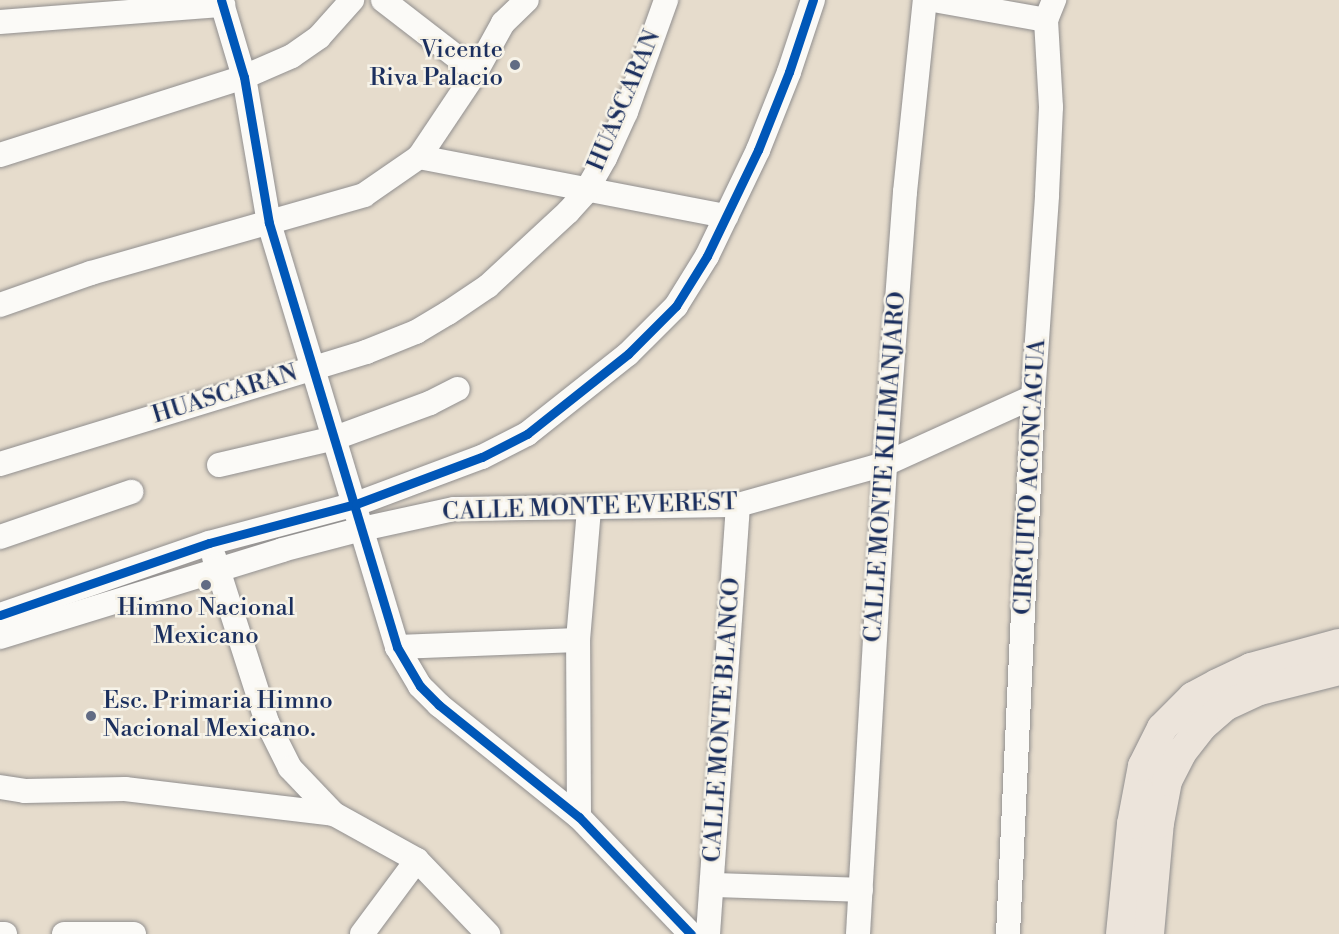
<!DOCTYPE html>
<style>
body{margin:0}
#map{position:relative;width:1339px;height:934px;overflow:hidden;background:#e6dccc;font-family:"Libre Bodoni",serif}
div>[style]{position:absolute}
.roads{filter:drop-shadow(0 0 2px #918f8f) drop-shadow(0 0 2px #918f8f)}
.minor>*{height:24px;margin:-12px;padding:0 12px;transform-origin:12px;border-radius:12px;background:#fbfaf7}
.major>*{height:30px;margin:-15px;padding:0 15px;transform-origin:15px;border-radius:15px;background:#ece4db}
.cycleway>*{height:9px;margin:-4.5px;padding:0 4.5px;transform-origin:4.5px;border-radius:4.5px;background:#0057b8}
.dots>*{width:16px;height:16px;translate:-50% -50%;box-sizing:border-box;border:3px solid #f7f3e8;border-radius:50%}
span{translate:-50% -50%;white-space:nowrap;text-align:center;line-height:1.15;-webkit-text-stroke:5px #f7f3e8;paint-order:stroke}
.poi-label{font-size:24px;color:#1b2f5e}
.right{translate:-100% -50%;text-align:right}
.left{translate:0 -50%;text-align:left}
.street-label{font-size:24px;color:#1b2f5e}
</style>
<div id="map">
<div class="roads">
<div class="minor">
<div style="left:221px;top:0;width:80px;rotate:73.4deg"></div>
<div style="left:244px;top:77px;width:148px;rotate:80.3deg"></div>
<div style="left:269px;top:223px;width:443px;rotate:73.2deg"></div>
<div style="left:397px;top:647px;width:45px;rotate:59.5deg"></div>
<div style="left:420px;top:686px;width:27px;rotate:45deg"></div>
<div style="left:439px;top:705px;width:179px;rotate:38.7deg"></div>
<div style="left:579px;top:817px;width:162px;rotate:46.3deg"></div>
<div style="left:383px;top:0;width:118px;rotate:37.7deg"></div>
<div style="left:934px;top:0;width:114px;rotate:10.1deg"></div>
<div style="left:0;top:22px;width:224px;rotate:-4.4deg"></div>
<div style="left:0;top:155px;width:256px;rotate:-17.7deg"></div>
<div style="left:244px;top:77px;width:52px;rotate:-23.6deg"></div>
<div style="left:292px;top:56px;width:33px;rotate:-35deg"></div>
<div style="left:319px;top:37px;width:50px;rotate:-48.3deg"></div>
<div style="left:419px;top:157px;width:313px;rotate:10.9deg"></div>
<div style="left:0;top:305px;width:96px;rotate:-19.4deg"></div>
<div style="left:91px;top:273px;width:284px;rotate:-15.9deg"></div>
<div style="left:364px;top:195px;width:67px;rotate:-34.6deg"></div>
<div style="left:419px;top:157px;width:102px;rotate:-56.2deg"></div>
<div style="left:476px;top:72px;width:56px;rotate:-61.1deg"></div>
<div style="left:503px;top:23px;width:33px;rotate:-44deg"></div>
<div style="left:0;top:464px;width:383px;rotate:-17deg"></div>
<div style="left:366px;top:352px;width:54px;rotate:-21.8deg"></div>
<div style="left:416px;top:332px;width:37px;rotate:-31deg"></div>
<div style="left:448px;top:313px;width:48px;rotate:-34deg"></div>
<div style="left:488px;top:286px;width:109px;rotate:-42.8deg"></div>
<div style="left:568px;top:212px;width:25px;rotate:-48deg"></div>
<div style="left:585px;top:193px;width:40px;rotate:-60.3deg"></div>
<div style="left:605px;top:158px;width:51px;rotate:-65.5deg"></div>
<div style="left:626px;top:112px;width:119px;rotate:-70.3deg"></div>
<div style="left:219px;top:465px;width:119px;rotate:-13.1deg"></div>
<div style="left:335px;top:438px;width:101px;rotate:-20.2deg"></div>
<div style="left:430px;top:403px;width:31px;rotate:-27deg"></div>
<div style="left:0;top:537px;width:139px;rotate:-19deg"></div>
<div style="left:214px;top:557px;width:173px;rotate:72.2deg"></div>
<div style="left:267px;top:722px;width:51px;rotate:63.4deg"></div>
<div style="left:290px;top:768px;width:64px;rotate:46.3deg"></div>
<div style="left:0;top:615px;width:221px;rotate:-19deg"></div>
<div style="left:209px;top:543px;width:152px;rotate:-14.9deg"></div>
<div style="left:356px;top:504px;width:134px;rotate:-20.5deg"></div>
<div style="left:482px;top:457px;width:51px;rotate:-27.1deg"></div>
<div style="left:527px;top:434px;width:129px;rotate:-38.4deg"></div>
<div style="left:628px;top:354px;width:68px;rotate:-45deg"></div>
<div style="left:676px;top:306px;width:59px;rotate:-58.2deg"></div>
<div style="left:707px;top:256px;width:118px;rotate:-64.3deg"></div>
<div style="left:758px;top:150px;width:84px;rotate:-68.3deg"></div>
<div style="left:789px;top:72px;width:76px;rotate:-71.6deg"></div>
<div style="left:0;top:637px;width:295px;rotate:-17.1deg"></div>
<div style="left:282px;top:550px;width:83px;rotate:-14.7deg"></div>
<div style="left:362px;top:529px;width:94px;rotate:-12.3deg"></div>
<div style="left:454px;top:509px;width:284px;rotate:-0.8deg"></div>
<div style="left:738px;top:505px;width:153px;rotate:-15.6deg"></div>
<div style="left:885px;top:464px;width:162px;rotate:-24.4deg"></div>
<div style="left:397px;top:647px;width:181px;rotate:-2.2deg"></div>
<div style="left:0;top:787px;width:25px;rotate:9deg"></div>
<div style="left:25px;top:791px;width:100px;rotate:-1.1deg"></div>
<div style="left:125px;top:789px;width:210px;rotate:6.8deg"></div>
<div style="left:334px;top:814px;width:95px;rotate:29deg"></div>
<div style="left:417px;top:860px;width:103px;rotate:46.2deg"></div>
<div style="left:579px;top:817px;width:177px;rotate:-90.3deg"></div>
<div style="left:578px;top:640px;width:132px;rotate:-85.2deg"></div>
<div style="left:712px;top:885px;width:149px;rotate:1.9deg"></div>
<div style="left:0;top:934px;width:5px"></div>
<div style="left:64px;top:934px;width:70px"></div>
<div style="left:362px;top:934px;width:92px;rotate:-53.4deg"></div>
<div style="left:708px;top:934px;width:430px;rotate:-86deg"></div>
<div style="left:858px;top:934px;width:471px;rotate:-86.7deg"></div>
<div style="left:885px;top:464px;width:273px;rotate:-85.8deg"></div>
<div style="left:905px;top:192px;width:193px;rotate:-84.1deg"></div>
<div style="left:1008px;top:934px;width:538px;rotate:-87.33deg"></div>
<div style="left:1033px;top:397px;width:202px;rotate:-86deg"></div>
<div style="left:1047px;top:195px;width:88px;rotate:-87.4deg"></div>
<div style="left:1051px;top:107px;width:87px;rotate:-93.3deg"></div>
<div style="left:1046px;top:20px;width:22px;rotate:-68deg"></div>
</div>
<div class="major">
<div style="left:1121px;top:934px;width:111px;rotate:-84.3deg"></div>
<div style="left:1132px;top:824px;width:59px;rotate:-79.3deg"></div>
<div style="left:1143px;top:766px;width:42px;rotate:-63.4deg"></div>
<div style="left:1162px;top:728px;width:44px;rotate:-45deg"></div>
<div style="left:1193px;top:697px;width:27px;rotate:-28deg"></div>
<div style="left:1217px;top:684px;width:38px;rotate:-25deg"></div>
<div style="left:1251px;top:668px;width:91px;rotate:-15.3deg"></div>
<div style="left:1149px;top:934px;width:111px;rotate:-84.9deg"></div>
<div style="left:1159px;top:823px;width:43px;rotate:-79.2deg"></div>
<div style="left:1167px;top:781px;width:31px;rotate:-63deg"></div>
<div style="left:1181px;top:753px;width:33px;rotate:-52deg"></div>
<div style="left:1201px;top:727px;width:32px;rotate:-41deg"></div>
<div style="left:1225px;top:706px;width:38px;rotate:-25deg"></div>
<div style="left:1260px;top:690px;width:81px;rotate:-14.2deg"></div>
</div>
</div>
<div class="cycleway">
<div style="left:221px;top:0;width:80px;rotate:73.4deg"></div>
<div style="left:244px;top:77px;width:148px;rotate:80.3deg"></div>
<div style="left:269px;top:223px;width:443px;rotate:73.2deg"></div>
<div style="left:397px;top:647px;width:45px;rotate:59.5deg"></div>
<div style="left:420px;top:686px;width:27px;rotate:45deg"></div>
<div style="left:439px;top:705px;width:179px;rotate:38.7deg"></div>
<div style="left:579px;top:817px;width:162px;rotate:46.3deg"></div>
<div style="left:0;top:615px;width:221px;rotate:-19deg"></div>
<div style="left:209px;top:543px;width:152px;rotate:-14.9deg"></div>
<div style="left:356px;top:504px;width:134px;rotate:-20.5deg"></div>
<div style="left:482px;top:457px;width:51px;rotate:-27.1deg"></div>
<div style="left:527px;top:434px;width:129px;rotate:-38.4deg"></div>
<div style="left:628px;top:354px;width:68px;rotate:-45deg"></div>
<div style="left:676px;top:306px;width:59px;rotate:-58.2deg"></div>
<div style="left:707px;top:256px;width:118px;rotate:-64.3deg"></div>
<div style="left:758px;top:150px;width:84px;rotate:-68.3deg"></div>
<div style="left:789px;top:72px;width:76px;rotate:-71.6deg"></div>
</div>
<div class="dots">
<div style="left:515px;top:65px;background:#626c84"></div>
<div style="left:206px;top:585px;background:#626c84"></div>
<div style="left:91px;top:716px;background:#626c84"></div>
</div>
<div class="poi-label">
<span class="right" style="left:503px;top:65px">Vicente<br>Riva Palacio</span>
<span style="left:206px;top:623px">Himno Nacional<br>Mexicano</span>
<span class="left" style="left:103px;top:716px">Esc. Primaria Himno<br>Nacional Mexicano.</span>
</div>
<div class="street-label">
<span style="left:625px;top:101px;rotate:-67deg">HUASCARAN</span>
<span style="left:225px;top:395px;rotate:-17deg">HUASCARAN</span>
<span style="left:886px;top:467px;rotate:-86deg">CALLE MONTE KILIMANJARO</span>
<span style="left:1031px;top:477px;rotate:-87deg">CIRCUITO ACONCAGUA</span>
<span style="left:590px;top:508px;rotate:-2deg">CALLE MONTE EVEREST</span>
<span style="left:723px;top:720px;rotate:-86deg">CALLE MONTE BLANCO</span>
</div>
</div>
